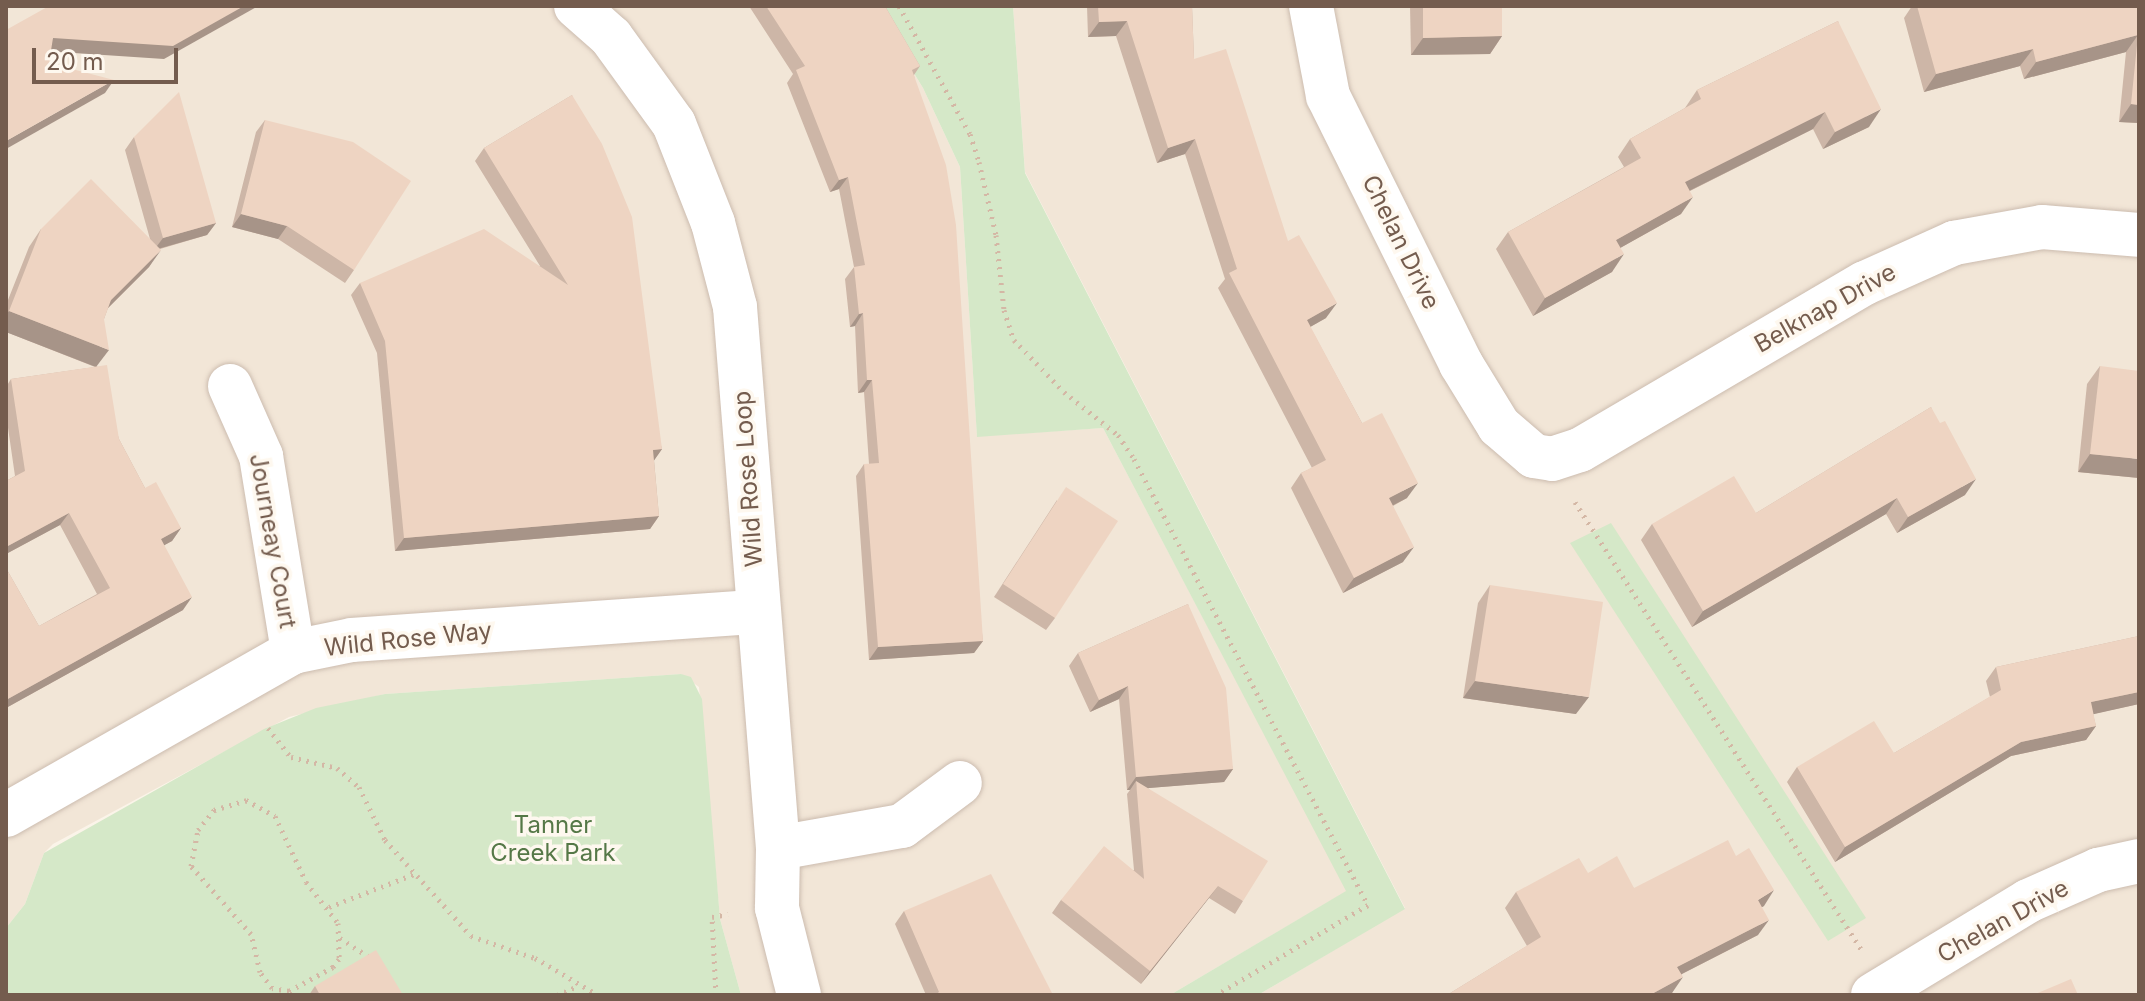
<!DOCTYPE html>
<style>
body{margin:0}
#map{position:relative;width:2145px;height:1001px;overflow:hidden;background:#fbf4e9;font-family:Inter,sans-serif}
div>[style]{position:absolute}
.residential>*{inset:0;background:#f2e6d7}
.green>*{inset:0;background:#d5e8c8}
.path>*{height:5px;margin-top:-2.5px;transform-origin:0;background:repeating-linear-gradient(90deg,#d4b7a5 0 2px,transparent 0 8px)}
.roads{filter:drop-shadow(0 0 2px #ccbcaf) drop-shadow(0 0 2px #ccbcaf)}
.street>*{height:44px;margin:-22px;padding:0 22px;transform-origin:22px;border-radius:22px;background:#fff}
.wall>*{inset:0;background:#cdb6a7}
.shaded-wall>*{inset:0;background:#a79488}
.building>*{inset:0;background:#eed4c2}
span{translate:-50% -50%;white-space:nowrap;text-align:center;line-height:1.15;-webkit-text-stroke:7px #fef8ef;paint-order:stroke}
.street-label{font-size:24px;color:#745c4e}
.park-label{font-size:24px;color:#557847}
.frame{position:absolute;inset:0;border:8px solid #745c4e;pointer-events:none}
.scale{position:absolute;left:32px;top:48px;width:146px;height:36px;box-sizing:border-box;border:4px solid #745c4e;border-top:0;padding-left:10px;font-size:24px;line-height:28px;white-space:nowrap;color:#745c4e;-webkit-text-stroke:6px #fef8ef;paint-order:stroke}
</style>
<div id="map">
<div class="residential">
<div style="clip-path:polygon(6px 6px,873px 6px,923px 88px,960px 167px,977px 436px,1103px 428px,1347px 891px,1170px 995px,741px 995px,720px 919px,699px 687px,681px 674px,385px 694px,289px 717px,53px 844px,44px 853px,25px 904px,6px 928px)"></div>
<div style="clip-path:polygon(1013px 6px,2139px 6px,2139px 995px,1258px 995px,1405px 908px,1025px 172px)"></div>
</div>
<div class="green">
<div style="clip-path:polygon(873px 6px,1013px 6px,1025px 173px,1405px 909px,1258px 995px,1170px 995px,1346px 891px,1103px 428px,977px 437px,960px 167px,923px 88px)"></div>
<div style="clip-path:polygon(1611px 523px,1866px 918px,1828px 941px,1570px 543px)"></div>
<div style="clip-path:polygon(681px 674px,691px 677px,702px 699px,720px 919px,741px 995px,6px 995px,6px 928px,25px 904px,44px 853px,264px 729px,316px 708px,385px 694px)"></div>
</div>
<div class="path">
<div style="left:899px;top:6px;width:146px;rotate:61deg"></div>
<div style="left:970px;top:134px;width:29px;rotate:72deg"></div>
<div style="left:979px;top:162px;width:75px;rotate:76.9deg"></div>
<div style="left:996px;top:235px;width:75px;rotate:83.9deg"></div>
<div style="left:1004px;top:310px;width:32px;rotate:72deg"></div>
<div style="left:1014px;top:340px;width:72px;rotate:46.1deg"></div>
<div style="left:1064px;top:392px;width:69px;rotate:38.5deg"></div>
<div style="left:1118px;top:435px;width:29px;rotate:56deg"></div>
<div style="left:1134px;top:459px;width:504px;rotate:62.32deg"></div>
<div style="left:1368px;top:905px;width:177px;rotate:149.4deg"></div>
<div style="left:1575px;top:502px;width:531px;rotate:57.39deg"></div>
<div style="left:268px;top:728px;width:37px;rotate:52deg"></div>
<div style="left:291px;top:757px;width:47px;rotate:13.4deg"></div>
<div style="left:337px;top:768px;width:29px;rotate:41deg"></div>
<div style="left:359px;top:787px;width:59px;rotate:63.9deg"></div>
<div style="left:385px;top:840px;width:129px;rotate:48.1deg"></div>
<div style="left:471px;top:936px;width:68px;rotate:19deg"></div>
<div style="left:535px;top:958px;width:73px;rotate:30.4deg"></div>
<div style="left:246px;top:800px;width:33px;rotate:29deg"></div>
<div style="left:275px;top:816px;width:73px;rotate:64.8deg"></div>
<div style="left:306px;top:882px;width:52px;rotate:52deg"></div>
<div style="left:338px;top:923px;width:36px;rotate:88deg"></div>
<div style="left:339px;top:959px;width:10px;rotate:127deg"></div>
<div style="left:333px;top:967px;width:50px;rotate:151.4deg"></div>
<div style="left:289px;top:991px;width:17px;rotate:-170deg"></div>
<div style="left:272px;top:988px;width:20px;rotate:-127deg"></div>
<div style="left:260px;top:972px;width:39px;rotate:-103deg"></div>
<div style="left:251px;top:934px;width:91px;rotate:-131.4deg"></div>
<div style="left:191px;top:866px;width:37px;rotate:-79deg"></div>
<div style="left:198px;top:830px;width:26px;rotate:-51deg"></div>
<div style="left:214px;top:810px;width:34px;rotate:-17deg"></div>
<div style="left:329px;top:907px;width:94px;rotate:-21.1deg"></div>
<div style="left:340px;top:938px;width:35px;rotate:33deg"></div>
<div style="left:557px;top:995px;width:23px;rotate:-23deg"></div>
<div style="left:716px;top:995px;width:78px;rotate:-92.9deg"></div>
<div style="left:712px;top:917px;width:16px;rotate:-11deg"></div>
</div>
<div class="roads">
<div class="street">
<div style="left:576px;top:6px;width:47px;rotate:41.5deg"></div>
<div style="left:611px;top:37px;width:107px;rotate:54.1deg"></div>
<div style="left:674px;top:124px;width:106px;rotate:68.5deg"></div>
<div style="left:713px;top:223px;width:87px;rotate:75.3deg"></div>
<div style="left:735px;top:307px;width:543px;rotate:85.46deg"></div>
<div style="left:778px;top:848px;width:60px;rotate:91deg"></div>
<div style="left:777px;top:908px;width:90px;rotate:75.8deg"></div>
<div style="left:1311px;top:6px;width:92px;rotate:79.3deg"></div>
<div style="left:1328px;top:96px;width:299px;rotate:63.6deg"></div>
<div style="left:1461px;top:364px;width:73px;rotate:58.5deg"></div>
<div style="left:1499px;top:426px;width:46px;rotate:40.6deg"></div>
<div style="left:1534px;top:456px;width:18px;rotate:9deg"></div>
<div style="left:1552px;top:459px;width:29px;rotate:-18deg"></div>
<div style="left:1580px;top:450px;width:330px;rotate:-30.4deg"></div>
<div style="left:1865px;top:283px;width:98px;rotate:-24.2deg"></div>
<div style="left:1954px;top:243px;width:89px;rotate:-10.3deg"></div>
<div style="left:2042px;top:227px;width:97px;rotate:4.7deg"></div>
<div style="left:230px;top:386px;width:77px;rotate:66.1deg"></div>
<div style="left:261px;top:456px;width:199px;rotate:80.7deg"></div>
<div style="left:6px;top:815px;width:330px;rotate:-29.6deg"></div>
<div style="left:293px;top:652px;width:60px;rotate:-11.5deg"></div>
<div style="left:352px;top:640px;width:405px;rotate:-4deg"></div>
<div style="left:778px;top:848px;width:126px;rotate:-10.1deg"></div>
<div style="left:902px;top:826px;width:72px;rotate:-36.6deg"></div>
<div style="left:1873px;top:995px;width:181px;rotate:-31.2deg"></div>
<div style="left:2028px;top:901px;width:77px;rotate:-23.9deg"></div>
<div style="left:2098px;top:870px;width:42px;rotate:-12.4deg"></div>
</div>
</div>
<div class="wall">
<div style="clip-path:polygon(749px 6px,885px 6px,920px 66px,914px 75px,983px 641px,974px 653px,869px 660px,856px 476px,864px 464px,869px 464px,864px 392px,858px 393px,855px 326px,850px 327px,845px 279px,854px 267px,839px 189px,830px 192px,787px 83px,793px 74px)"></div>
<div style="clip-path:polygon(1087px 6px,1192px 6px,1194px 59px,1326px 318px,1310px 327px,1362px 423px,1407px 498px,1393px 506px,1403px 562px,1343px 593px,1291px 488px,1301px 473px,1312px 468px,1218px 288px,1225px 279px,1185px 154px,1157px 163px,1116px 36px,1088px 37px)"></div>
<div style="clip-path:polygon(1410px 6px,1502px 6px,1502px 36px,1490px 54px,1411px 55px)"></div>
<div style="clip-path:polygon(1912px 6px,2139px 6px,2139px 123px,2119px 122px,2126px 52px,2024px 79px,2020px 66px,1924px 92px,1904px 18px)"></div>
<div style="clip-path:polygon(1838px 21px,1869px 127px,1823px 149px,1813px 129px,1690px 191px,1681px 214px,1620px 248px,1612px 272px,1533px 316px,1496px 249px,1508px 232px,1624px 167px,1618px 157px,1630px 139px,1685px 108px,1697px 90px)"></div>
<div style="clip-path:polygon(572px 95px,662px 449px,654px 460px,659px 516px,650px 529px,395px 551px,377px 353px,351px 295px,360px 283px,540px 266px,475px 161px,484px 148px)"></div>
<div style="clip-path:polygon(265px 120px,354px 270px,345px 283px,278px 239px,232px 227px,256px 132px)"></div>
<div style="clip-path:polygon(134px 137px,216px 223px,207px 235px,160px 249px,149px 267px,108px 308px,104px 319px,97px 366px,119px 439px,145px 488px,181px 528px,172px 541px,164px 545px,183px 610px,6px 708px,6px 568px,39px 626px,97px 594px,60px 525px,6px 554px,6px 481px,15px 476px,6px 414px,6px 387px,11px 379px,95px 367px,6px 332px,6px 305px,29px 247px,41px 229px,150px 239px,125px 150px)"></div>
<div style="clip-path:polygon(2100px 366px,2139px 478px,2078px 472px,2087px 384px)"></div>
<div style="clip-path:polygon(1931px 407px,1965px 495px,1897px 533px,1886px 514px,1692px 627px,1641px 540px,1652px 524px,1756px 513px)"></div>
<div style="clip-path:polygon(1057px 500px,1055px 618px,1046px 630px,994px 597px)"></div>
<div style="clip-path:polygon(1490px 585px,1576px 714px,1463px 698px,1478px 603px)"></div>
<div style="clip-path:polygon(1188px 604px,1233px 769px,1224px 782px,1148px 788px,1243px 901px,1235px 914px,1209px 898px,1141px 984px,1052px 913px,1061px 900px,1134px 870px,1127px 794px,1130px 790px,1127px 790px,1119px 699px,1090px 712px,1069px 666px,1078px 653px)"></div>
<div style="clip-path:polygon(2139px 636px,2139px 704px,2093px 714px,2096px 726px,2086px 740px,2011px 756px,1835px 862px,1787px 782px,1797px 767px,1894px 753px,1990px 697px,1986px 681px,1996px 667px)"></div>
<div style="clip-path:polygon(1588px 873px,1634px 888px,1764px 906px,1761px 907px,1758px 935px,1682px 974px,1672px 993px,1668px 995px,1447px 995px,1527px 946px,1505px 908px,1516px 892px)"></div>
<div style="clip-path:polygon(904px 911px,1053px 995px,926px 995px,895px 924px)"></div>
<div style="clip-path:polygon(315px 986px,403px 995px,309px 995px)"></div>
</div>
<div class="shaded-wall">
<div style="clip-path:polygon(244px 6px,258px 6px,164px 59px,44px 51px,53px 38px)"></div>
<div style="clip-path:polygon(1127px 21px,1116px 36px,1088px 37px,1099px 22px)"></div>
<div style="clip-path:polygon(2138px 35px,2126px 52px,2024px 79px,2036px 62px)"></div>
<div style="clip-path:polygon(1502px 36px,1490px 54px,1411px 55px,1423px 38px)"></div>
<div style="clip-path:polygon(2033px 49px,2020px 66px,1924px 92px,1936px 74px)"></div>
<div style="clip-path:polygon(114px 80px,105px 93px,6px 149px,6px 141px)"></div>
<div style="clip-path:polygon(2131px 104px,2139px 105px,2139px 123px,2119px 122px)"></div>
<div style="clip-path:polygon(1881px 109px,1869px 127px,1823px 149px,1835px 132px)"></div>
<div style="clip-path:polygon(1825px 112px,1813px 129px,1673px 199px,1685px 182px)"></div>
<div style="clip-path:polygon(1195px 139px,1185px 154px,1157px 163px,1168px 148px)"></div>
<div style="clip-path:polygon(848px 177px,839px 189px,830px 192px,839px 180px)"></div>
<div style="clip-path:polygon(1693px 197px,1681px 214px,1604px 257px,1616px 240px)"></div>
<div style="clip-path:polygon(241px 214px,287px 226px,278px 239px,232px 227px)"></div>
<div style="clip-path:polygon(216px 223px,207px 235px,154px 250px,163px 238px)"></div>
<div style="clip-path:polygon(161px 250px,149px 267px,99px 317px,111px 300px)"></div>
<div style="clip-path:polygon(1624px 254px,1612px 272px,1533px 316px,1545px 298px)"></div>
<div style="clip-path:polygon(1337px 303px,1326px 318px,1296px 335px,1307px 320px)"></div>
<div style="clip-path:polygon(9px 311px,109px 350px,96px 367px,6px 332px,6px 315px)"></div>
<div style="clip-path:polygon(863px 313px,855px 326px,850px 327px,859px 314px)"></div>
<div style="clip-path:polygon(867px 380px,872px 380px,864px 392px,858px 393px)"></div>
<div style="clip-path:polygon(662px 449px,653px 462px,653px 450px)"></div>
<div style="clip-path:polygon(2090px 454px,2139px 459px,2139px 478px,2078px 472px)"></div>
<div style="clip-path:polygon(1976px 479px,1965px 495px,1897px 533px,1908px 517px)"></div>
<div style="clip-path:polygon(1418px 483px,1407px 498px,1378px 513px,1389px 498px)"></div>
<div style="clip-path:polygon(1897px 498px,1886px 514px,1692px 627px,1703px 611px)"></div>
<div style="clip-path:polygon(69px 513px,60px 525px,6px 554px,6px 547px)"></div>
<div style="clip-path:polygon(659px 516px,650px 529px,395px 551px,404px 538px)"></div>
<div style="clip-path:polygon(181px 528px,172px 541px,152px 552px,161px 539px)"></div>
<div style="clip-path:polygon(1414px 547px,1403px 562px,1343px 593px,1354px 578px)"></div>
<div style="clip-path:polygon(192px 597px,183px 610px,6px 708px,6px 700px)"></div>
<div style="clip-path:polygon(983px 641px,974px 653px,869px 660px,878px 647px)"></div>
<div style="clip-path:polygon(1475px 681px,1589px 697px,1576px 714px,1463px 698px)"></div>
<div style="clip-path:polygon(1128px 686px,1119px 699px,1090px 712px,1099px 700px)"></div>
<div style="clip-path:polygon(2139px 692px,2139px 704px,2081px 717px,2091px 702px)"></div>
<div style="clip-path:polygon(2096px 726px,2086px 740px,2011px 756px,1835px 862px,1845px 847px,2021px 742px)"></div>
<div style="clip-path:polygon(1233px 769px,1224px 782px,1137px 789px,1136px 781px,1130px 790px,1127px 790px,1136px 777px)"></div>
<div style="clip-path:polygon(1218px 886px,1209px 898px,1141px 984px,1150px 971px)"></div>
<div style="clip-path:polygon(1774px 890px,1764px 906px,1747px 916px,1758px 900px)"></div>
<div style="clip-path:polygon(1769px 920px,1758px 935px,1666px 982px,1677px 967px)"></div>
<div style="clip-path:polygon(1683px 977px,1672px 993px,1668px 995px,1650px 995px)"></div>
</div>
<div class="building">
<div style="clip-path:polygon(49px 6px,244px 6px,173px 46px,53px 38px,49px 63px,114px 80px,6px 141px,6px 30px)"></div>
<div style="clip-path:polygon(766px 6px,885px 6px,920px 66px,912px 70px,946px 165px,956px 225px,983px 641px,878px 647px,864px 464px,879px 463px,872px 380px,867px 380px,863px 313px,859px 314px,854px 267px,865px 265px,848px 177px,839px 180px,796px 70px,805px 66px)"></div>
<div style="clip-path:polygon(1098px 6px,1192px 6px,1194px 59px,1226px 49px,1288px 241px,1299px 235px,1337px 303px,1307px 320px,1362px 423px,1382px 413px,1418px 483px,1389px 498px,1414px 547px,1354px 578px,1301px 473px,1326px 460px,1229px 273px,1237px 269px,1195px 139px,1168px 148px,1127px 21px,1099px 22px)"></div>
<div style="clip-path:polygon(1423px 6px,1502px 6px,1502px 36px,1423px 38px)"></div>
<div style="clip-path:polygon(1917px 6px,2139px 6px,2139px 105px,2131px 104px,2138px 35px,2036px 62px,2033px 49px,1936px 74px)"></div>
<div style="clip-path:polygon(1838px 21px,1881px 109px,1835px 132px,1825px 112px,1685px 182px,1693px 197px,1616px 240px,1624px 254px,1545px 298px,1508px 232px,1641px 158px,1630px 139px,1701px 99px,1697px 90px)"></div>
<div style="clip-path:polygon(179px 92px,216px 223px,163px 238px,134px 137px)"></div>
<div style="clip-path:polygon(572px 95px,602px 144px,632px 217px,662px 449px,653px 450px,659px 516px,404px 538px,385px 341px,360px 283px,484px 229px,568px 285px,484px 148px)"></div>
<div style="clip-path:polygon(265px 120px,353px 142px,411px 181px,354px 270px,287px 226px,241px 214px)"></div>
<div style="clip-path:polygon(91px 179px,161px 250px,111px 300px,104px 319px,109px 350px,9px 311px,41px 229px)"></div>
<div style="clip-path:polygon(107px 365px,119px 439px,145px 488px,156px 482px,181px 528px,161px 539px,192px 597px,6px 700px,6px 568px,39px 626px,110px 588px,69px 513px,6px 547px,6px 481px,25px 471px,11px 379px)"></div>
<div style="clip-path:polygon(2100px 366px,2139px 371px,2139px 459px,2090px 454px)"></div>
<div style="clip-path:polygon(1931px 407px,1940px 423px,1945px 421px,1976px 479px,1908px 517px,1897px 498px,1703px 611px,1652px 524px,1734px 476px,1756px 513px)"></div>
<div style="clip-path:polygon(1066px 487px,1118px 521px,1055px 618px,1003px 584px)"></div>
<div style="clip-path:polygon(1490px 585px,1603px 602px,1589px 697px,1475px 681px)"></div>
<div style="clip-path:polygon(1188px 604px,1226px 688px,1233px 769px,1136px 777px,1128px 686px,1099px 700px,1078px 653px)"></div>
<div style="clip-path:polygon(2139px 636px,2139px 692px,2091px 702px,2096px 726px,2021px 742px,1845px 847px,1797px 767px,1874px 721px,1894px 753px,2001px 690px,1996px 667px)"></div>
<div style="clip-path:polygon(1136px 781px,1268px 861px,1243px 901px,1218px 886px,1150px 971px,1061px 900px,1104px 846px,1144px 879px)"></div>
<div style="clip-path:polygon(1728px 840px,1736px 856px,1749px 848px,1774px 890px,1758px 900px,1769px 920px,1677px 967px,1683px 977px,1650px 995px,1626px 995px,1625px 993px,1622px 995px,1447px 995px,1541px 937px,1516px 892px,1579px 858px,1588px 873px,1617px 856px,1634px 888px)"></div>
<div style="clip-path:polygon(991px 874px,1053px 995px,935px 995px,939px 992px,904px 911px)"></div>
<div style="clip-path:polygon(376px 950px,403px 995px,320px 995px,315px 986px)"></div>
<div style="clip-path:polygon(2071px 979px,2078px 995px,2033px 995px)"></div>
</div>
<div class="street-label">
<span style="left:1401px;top:242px;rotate:64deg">Chelan Drive</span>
<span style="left:1825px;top:308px;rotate:-29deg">Belknap Drive</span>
<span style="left:748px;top:479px;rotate:-94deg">Wild Rose Loop</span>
<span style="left:273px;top:541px;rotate:80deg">Journeay Court</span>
<span style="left:408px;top:639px;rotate:-6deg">Wild Rose Way</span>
<span style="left:2003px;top:921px;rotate:-29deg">Chelan Drive</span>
</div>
<div class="park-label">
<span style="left:553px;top:839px">Tanner<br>Creek Park</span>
</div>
<div class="frame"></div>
<div class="scale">20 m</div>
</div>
